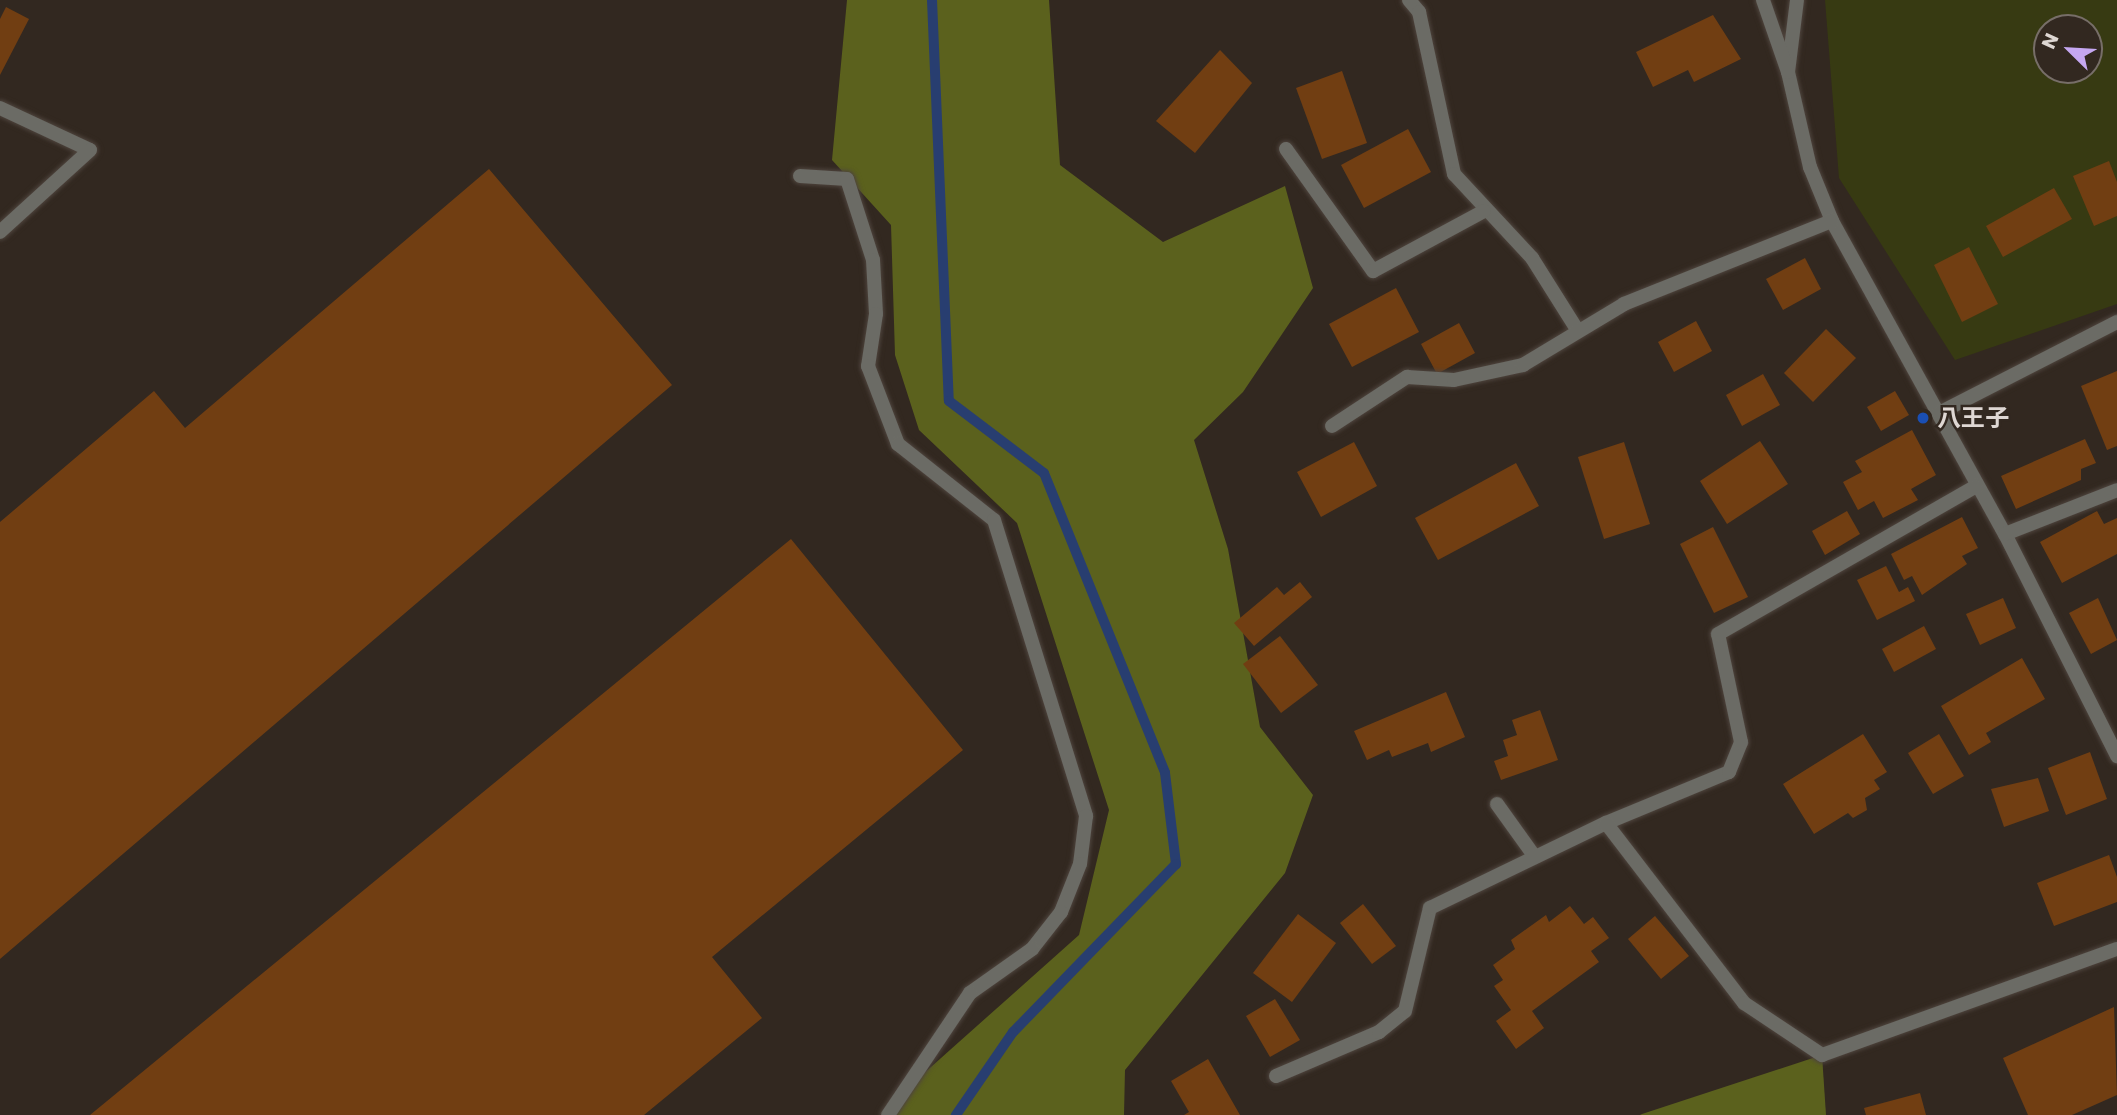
<!DOCTYPE html>
<meta charset="utf-8">
<style>
body{margin:0}
#map{position:relative;width:2117px;height:1115px;overflow:hidden;background:#322820;font-family:Poppins,"Noto Sans JP",sans-serif}
div>[style]{position:absolute}
.green>*{inset:0;background:#373a12}
.forest>*{inset:0;background:#5b611d}
.stream>*{height:10px;margin:-5px;padding:0 5px;transform-origin:5px;border-radius:5px;background:#283e70}
.building>*{inset:0;background:#713e12}
.roads{filter:drop-shadow(0 0 2px #4e443d) drop-shadow(0 0 2px #4e443d)}
.minor>*{height:14px;margin:-7px;padding:0 7px;transform-origin:7px;border-radius:7px;background:#6b6b65}
.tertiary>*{height:14px;margin:-7px;padding:0 7px;transform-origin:7px;border-radius:7px;background:#6b6b65}
.dots>*{width:19px;height:19px;translate:-50% -50%;box-sizing:border-box;border:4px solid #322820;border-radius:50%}
span{translate:-50% -50%;white-space:nowrap;text-align:center;line-height:1.15;-webkit-text-stroke:5px #322820;paint-order:stroke}
.poi-label{font-size:24px;color:#ded7d3;font-weight:700}
.left{translate:0 -50%;text-align:left}
.north{position:absolute;left:2033px;top:14px;width:70px;height:70px;box-sizing:border-box;background:#322820;border:2px solid #776e68;border-radius:50%;rotate:294deg;font-size:19px;font-weight:700;line-height:28px;text-align:center;color:#ded7d3}
.north::after{content:'';display:block;margin:auto;width:24px;height:32px;background:#c5a7f1;clip-path:polygon(50% 0,100% 100%,50% 72%,0 100%)}
</style>
<div id="map">
<div class="green">
<div style="clip-path:polygon(evenodd,1825px 0,2117px 0,2117px 304px,1955px 360px,1839px 178px,1825px 0,2047px 28px,2089px 28px,2089px 70px,2047px 70px,2047px 28px)"></div>
</div>
<div class="forest">
<div style="clip-path:polygon(847px 0,1049px 0,1060px 165px,1163px 242px,1285px 186px,1313px 288px,1243px 392px,1194px 440px,1228px 549px,1260px 727px,1313px 795px,1285px 873px,1125px 1070px,1124px 1115px,896px 1115px,904px 1091px,1079px 935px,1109px 810px,1017px 523px,919px 430px,895px 355px,891px 225px,832px 160px)"></div>
<div style="clip-path:polygon(1822px 1055px,1826px 1115px,1640px 1115px,1642px 1114px)"></div>
</div>
<div class="stream">
<div style="left:932px;top:0;width:401px;rotate:87.6deg"></div>
<div style="left:949px;top:401px;width:119px;rotate:37.2deg"></div>
<div style="left:1044px;top:473px;width:323px;rotate:68deg"></div>
<div style="left:1165px;top:773px;width:92px;rotate:83.1deg"></div>
<div style="left:1176px;top:864px;width:234px;rotate:134.1deg"></div>
<div style="left:1013px;top:1032px;width:101px;rotate:124.5deg"></div>
</div>
<div class="building">
<div style="clip-path:polygon(6px 7px,29px 19px,0 75px,0 19px)"></div>
<div style="clip-path:polygon(1713px 15px,1741px 59px,1694px 82px,1688px 70px,1653px 87px,1636px 52px)"></div>
<div style="clip-path:polygon(1220px 50px,1252px 83px,1195px 153px,1156px 121px)"></div>
<div style="clip-path:polygon(1342px 71px,1367px 143px,1322px 159px,1296px 88px)"></div>
<div style="clip-path:polygon(1408px 129px,1431px 172px,1364px 208px,1341px 165px)"></div>
<div style="clip-path:polygon(2109px 161px,2117px 182px,2117px 216px,2094px 226px,2073px 176px)"></div>
<div style="clip-path:polygon(489px 169px,672px 385px,0 959px,0 522px,154px 391px,185px 428px)"></div>
<div style="clip-path:polygon(2054px 188px,2072px 219px,2003px 257px,1986px 226px)"></div>
<div style="clip-path:polygon(1969px 247px,1998px 304px,1962px 322px,1934px 265px)"></div>
<div style="clip-path:polygon(1805px 258px,1821px 289px,1783px 310px,1766px 279px)"></div>
<div style="clip-path:polygon(1396px 288px,1419px 332px,1352px 367px,1329px 324px)"></div>
<div style="clip-path:polygon(1696px 321px,1712px 351px,1674px 372px,1658px 342px)"></div>
<div style="clip-path:polygon(1459px 323px,1475px 353px,1437px 374px,1421px 344px)"></div>
<div style="clip-path:polygon(1826px 329px,1856px 358px,1813px 402px,1784px 373px)"></div>
<div style="clip-path:polygon(2117px 371px,2117px 446px,2107px 450px,2081px 386px)"></div>
<div style="clip-path:polygon(1763px 374px,1780px 405px,1742px 426px,1726px 395px)"></div>
<div style="clip-path:polygon(1895px 391px,1909px 415px,1881px 431px,1867px 407px)"></div>
<div style="clip-path:polygon(1912px 430px,1936px 475px,1911px 489px,1918px 500px,1883px 518px,1874px 501px,1858px 510px,1843px 482px,1862px 472px,1855px 461px)"></div>
<div style="clip-path:polygon(2085px 439px,2096px 463px,2081px 469px,2081px 480px,2016px 509px,2001px 476px)"></div>
<div style="clip-path:polygon(1760px 441px,1788px 484px,1727px 524px,1700px 481px)"></div>
<div style="clip-path:polygon(1354px 442px,1377px 486px,1321px 517px,1297px 472px)"></div>
<div style="clip-path:polygon(1624px 442px,1650px 524px,1604px 539px,1578px 457px)"></div>
<div style="clip-path:polygon(1516px 463px,1539px 506px,1438px 560px,1415px 518px)"></div>
<div style="clip-path:polygon(1847px 511px,1860px 534px,1825px 555px,1812px 531px)"></div>
<div style="clip-path:polygon(2097px 511px,2104px 524px,2117px 518px,2117px 554px,2062px 583px,2040px 542px)"></div>
<div style="clip-path:polygon(1962px 517px,1978px 548px,1962px 556px,1967px 564px,1922px 595px,1912px 576px,1904px 580px,1891px 554px)"></div>
<div style="clip-path:polygon(1713px 527px,1748px 597px,1714px 613px,1680px 544px)"></div>
<div style="clip-path:polygon(791px 539px,963px 750px,712px 957px,762px 1018px,644px 1115px,90px 1115px)"></div>
<div style="clip-path:polygon(1886px 566px,1899px 592px,1908px 587px,1915px 601px,1877px 620px,1857px 580px)"></div>
<div style="clip-path:polygon(1300px 582px,1312px 597px,1254px 646px,1234px 623px,1277px 587px,1284px 595px)"></div>
<div style="clip-path:polygon(2003px 598px,2016px 628px,1980px 645px,1966px 614px)"></div>
<div style="clip-path:polygon(2098px 598px,2117px 640px,2091px 654px,2069px 613px)"></div>
<div style="clip-path:polygon(1924px 626px,1936px 649px,1894px 672px,1882px 649px)"></div>
<div style="clip-path:polygon(1280px 636px,1318px 685px,1281px 713px,1243px 664px)"></div>
<div style="clip-path:polygon(2022px 658px,2045px 699px,1986px 733px,1991px 742px,1969px 755px,1941px 706px)"></div>
<div style="clip-path:polygon(1446px 692px,1465px 737px,1431px 752px,1428px 743px,1392px 757px,1389px 750px,1367px 760px,1354px 731px)"></div>
<div style="clip-path:polygon(1540px 710px,1558px 760px,1501px 780px,1494px 761px,1508px 756px,1503px 740px,1517px 735px,1512px 720px)"></div>
<div style="clip-path:polygon(1863px 734px,1887px 772px,1874px 780px,1880px 789px,1865px 798px,1867px 810px,1853px 818px,1848px 813px,1814px 834px,1783px 784px)"></div>
<div style="clip-path:polygon(1939px 734px,1964px 776px,1933px 794px,1908px 753px)"></div>
<div style="clip-path:polygon(2090px 752px,2107px 799px,2066px 815px,2048px 768px)"></div>
<div style="clip-path:polygon(2038px 778px,2049px 811px,2004px 827px,1991px 789px)"></div>
<div style="clip-path:polygon(2109px 855px,2117px 877px,2117px 902px,2054px 926px,2037px 883px)"></div>
<div style="clip-path:polygon(1363px 904px,1396px 946px,1372px 964px,1340px 923px)"></div>
<div style="clip-path:polygon(1570px 906px,1584px 924px,1593px 917px,1609px 938px,1591px 951px,1599px 962px,1532px 1011px,1544px 1028px,1516px 1049px,1496px 1021px,1511px 1010px,1494px 986px,1503px 980px,1493px 965px,1515px 949px,1511px 940px,1546px 915px,1549px 922px)"></div>
<div style="clip-path:polygon(1298px 914px,1336px 943px,1292px 1002px,1253px 973px)"></div>
<div style="clip-path:polygon(1655px 916px,1689px 956px,1661px 979px,1628px 939px)"></div>
<div style="clip-path:polygon(1275px 999px,1300px 1040px,1270px 1057px,1246px 1016px)"></div>
<div style="clip-path:polygon(2114px 1007px,2117px 1095px,2072px 1115px,2028px 1115px,2003px 1058px)"></div>
<div style="clip-path:polygon(1208px 1059px,1240px 1115px,1184px 1115px,1189px 1112px,1171px 1081px)"></div>
<div style="clip-path:polygon(1920px 1093px,1926px 1115px,1866px 1115px,1864px 1108px)"></div>
</div>
<div class="roads">
<div class="minor">
<div style="left:1409px;top:0;width:16px;rotate:50deg"></div>
<div style="left:1419px;top:12px;width:166px;rotate:77.8deg"></div>
<div style="left:1454px;top:174px;width:115px;rotate:47.1deg"></div>
<div style="left:1532px;top:258px;width:83px;rotate:57.8deg"></div>
<div style="left:1797px;top:0;width:73px;rotate:97.1deg"></div>
<div style="left:1788px;top:72px;width:98px;rotate:77deg"></div>
<div style="left:1810px;top:167px;width:58px;rotate:67.8deg"></div>
<div style="left:1832px;top:221px;width:358px;rotate:61.1deg"></div>
<div style="left:2005px;top:534px;width:249px;rotate:63.2deg"></div>
<div style="left:0;top:108px;width:99px;rotate:25deg"></div>
<div style="left:90px;top:150px;width:122px;rotate:137.7deg"></div>
<div style="left:1286px;top:149px;width:150px;rotate:54.5deg"></div>
<div style="left:1373px;top:271px;width:126px;rotate:-28.4deg"></div>
<div style="left:800px;top:176px;width:47px;rotate:3.7deg"></div>
<div style="left:847px;top:179px;width:85px;rotate:72.2deg"></div>
<div style="left:873px;top:260px;width:54px;rotate:86.8deg"></div>
<div style="left:876px;top:314px;width:53px;rotate:98.7deg"></div>
<div style="left:868px;top:366px;width:84px;rotate:69deg"></div>
<div style="left:898px;top:444px;width:122px;rotate:38.4deg"></div>
<div style="left:994px;top:520px;width:310px;rotate:72.7deg"></div>
<div style="left:1086px;top:816px;width:48px;rotate:97.1deg"></div>
<div style="left:1080px;top:864px;width:52px;rotate:111.6deg"></div>
<div style="left:1061px;top:912px;width:47px;rotate:128.1deg"></div>
<div style="left:1032px;top:949px;width:76px;rotate:144.6deg"></div>
<div style="left:970px;top:993px;width:147px;rotate:123.9deg"></div>
<div style="left:1939px;top:413px;width:200px;rotate:-27.1deg"></div>
<div style="left:1332px;top:426px;width:90px;rotate:-33.2deg"></div>
<div style="left:1407px;top:377px;width:47px;rotate:3.7deg"></div>
<div style="left:1454px;top:380px;width:71px;rotate:-12.3deg"></div>
<div style="left:1523px;top:365px;width:118px;rotate:-31.1deg"></div>
<div style="left:1624px;top:304px;width:224px;rotate:-21.8deg"></div>
<div style="left:2005px;top:534px;width:120px;rotate:-21.4deg"></div>
<div style="left:1497px;top:804px;width:65px;rotate:54.4deg"></div>
<div style="left:1606px;top:823px;width:133px;rotate:-22.5deg"></div>
<div style="left:1729px;top:772px;width:32px;rotate:-68deg"></div>
<div style="left:1741px;top:742px;width:110px;rotate:-102deg"></div>
<div style="left:1718px;top:634px;width:297px;rotate:-29.8deg"></div>
<div style="left:1276px;top:1076px;width:112px;rotate:-23.1deg"></div>
<div style="left:1379px;top:1032px;width:33px;rotate:-39deg"></div>
<div style="left:1405px;top:1011px;width:106px;rotate:-76.4deg"></div>
<div style="left:1430px;top:908px;width:195px;rotate:-25.8deg"></div>
<div style="left:1606px;top:823px;width:227px;rotate:52.5deg"></div>
<div style="left:1744px;top:1003px;width:94px;rotate:33.7deg"></div>
<div style="left:1822px;top:1055px;width:313px;rotate:-19.8deg"></div>
</div>
<div class="tertiary">
<div style="left:1763px;top:0;width:76px;rotate:70.9deg"></div>
</div>
</div>
<div class="dots">
<div style="left:1923px;top:418px;background:#1a4fb4"></div>
</div>
<div class="poi-label">
<span class="left" style="left:1937px;top:418px">八王子</span>
</div>
<div class="north">N</div>
</div>
